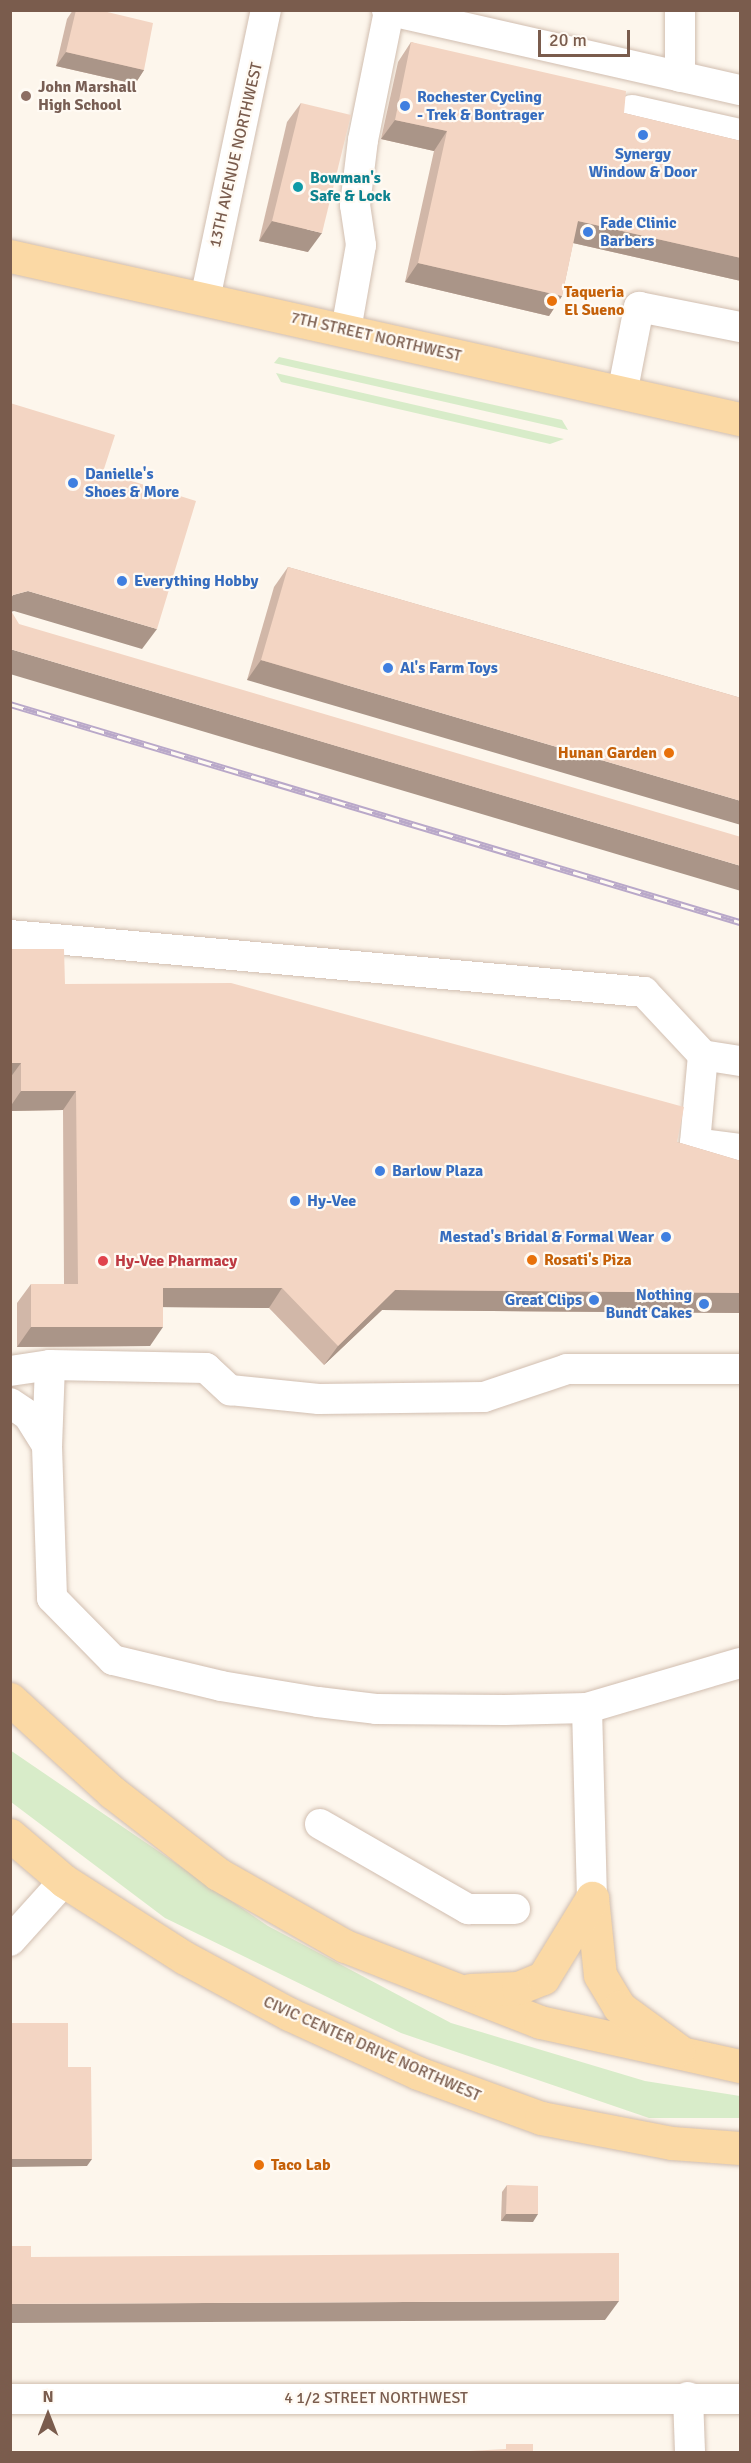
<!DOCTYPE html>
<style>
body{margin:0}
#map{position:relative;width:751px;height:2463px;overflow:hidden;background:#fdf6ec;font-family:Signika,sans-serif}
div>[style]{position:absolute}
.green>*{inset:0;background:#d8ecc9}
.roads{filter:drop-shadow(0 0 2px #d1beb0) drop-shadow(0 0 2px #d1beb0)}
.minor>*{height:30px;margin:-15px;padding:0 15px;transform-origin:15px;border-radius:15px;background:#fff}
.major>*{height:33px;margin:-16.5px;padding:0 16.5px;transform-origin:16.5px;border-radius:16.5px;background:#fbd9a5}
.rail>*{height:7px;margin-top:-3.5px;transform-origin:0;background:repeating-linear-gradient(90deg,#fffaf3 0 14px,#b9a8c9 0 28px);box-sizing:border-box;border-block:2px solid #b9a8c9}
.wall>*{inset:0;background:#d1b7a8}
.shaded-wall>*{inset:0;background:#aa9588}
.building>*{inset:0;background:#f3d5c3}
.dots>*{width:16px;height:16px;translate:-50% -50%;box-sizing:border-box;border:3px solid #fffaf3;border-radius:50%}
span{translate:-50% -50%;white-space:nowrap;text-align:center;line-height:1.15;-webkit-text-stroke:4.5px #fffaf3;paint-order:stroke}
.education-label{font-size:16px;color:#785e54;font-weight:700}
.left{translate:0 -50%;text-align:left}
.shop-label{font-size:16px;color:#366cbe;font-weight:700}
.right{translate:-100% -50%;text-align:right}
.street-label{font-size:16px;color:#7a5c4d}
.culture-label{font-size:16px;color:#0d838f;font-weight:700}
.food-label{font-size:16px;color:#c56008;font-weight:700}
.health-label{font-size:16px;color:#be3a42;font-weight:700}
.frame{position:absolute;inset:0;border:12px solid #7a5c4d;pointer-events:none}
.north{position:absolute;left:18px;top:2385px;width:60px;height:60px;-webkit-text-stroke:4px #fffaf3;paint-order:stroke;rotate:0deg;font-size:16px;font-weight:700;line-height:24px;text-align:center;color:#7a5c4d}
.north::after{content:'';display:block;margin:auto;width:21px;height:27px;background:#7a5c4d;clip-path:polygon(50% 0,100% 100%,50% 72%,0 100%)}
.scale{position:absolute;left:538px;top:30px;width:92px;height:27px;box-sizing:border-box;border:3px solid #7a5c4d;border-top:0;padding-left:8px;font-size:18px;line-height:21px;white-space:nowrap;color:#7a5c4d;-webkit-text-stroke:4px #fffaf3;paint-order:stroke}
</style>
<div id="map">
<div class="green">
<div style="clip-path:polygon(279px 357px,562px 420px,568px 430px,274px 363px)"></div>
<div style="clip-path:polygon(276px 373px,564px 439px,550px 444px,281px 382px)"></div>
<div style="clip-path:polygon(10px 1750px,268px 1926px,451px 2023px,645px 2081px,740px 2096px,740px 2118px,649px 2118px,401px 2033px,165px 1918px,11px 1802px)"></div>
</div>
<div class="roads">
<div class="minor">
<div style="left:387px;top:10px;width:362px;rotate:12.8deg"></div>
<div style="left:680px;top:77px;width:67px;rotate:-90deg"></div>
<div style="left:632px;top:110px;width:111px;rotate:12.5deg"></div>
<div style="left:205px;top:299px;width:295px;rotate:-78.1deg"></div>
<div style="left:346px;top:330px;width:86px;rotate:-80deg"></div>
<div style="left:361px;top:245px;width:40px;rotate:-98.5deg"></div>
<div style="left:355px;top:205px;width:65px;rotate:-83deg"></div>
<div style="left:363px;top:140px;width:132px;rotate:-78.6deg"></div>
<div style="left:622px;top:394px;width:89px;rotate:-78.9deg"></div>
<div style="left:639px;top:307px;width:103px;rotate:11.2deg"></div>
<div style="left:10px;top:935px;width:637px;rotate:5.14deg"></div>
<div style="left:644px;top:992px;width:86px;rotate:46.9deg"></div>
<div style="left:740px;top:1061px;width:37px;rotate:-171deg"></div>
<div style="left:703px;top:1055px;width:88px;rotate:95.2deg"></div>
<div style="left:695px;top:1143px;width:45px;rotate:7.6deg"></div>
<div style="left:50px;top:1365px;width:81px;rotate:92.1deg"></div>
<div style="left:47px;top:1446px;width:152px;rotate:88.1deg"></div>
<div style="left:52px;top:1598px;width:87px;rotate:45.5deg"></div>
<div style="left:113px;top:1660px;width:111px;rotate:13.5deg"></div>
<div style="left:221px;top:1686px;width:98px;rotate:9.4deg"></div>
<div style="left:318px;top:1702px;width:58px;rotate:6.9deg"></div>
<div style="left:376px;top:1709px;width:129px;rotate:0.4deg"></div>
<div style="left:505px;top:1710px;width:82px;rotate:-1.4deg"></div>
<div style="left:587px;top:1708px;width:159px;rotate:-16.4deg"></div>
<div style="left:10px;top:1371px;width:40px;rotate:-8.5deg"></div>
<div style="left:50px;top:1365px;width:156px;rotate:1.1deg"></div>
<div style="left:206px;top:1368px;width:33px;rotate:43deg"></div>
<div style="left:230px;top:1390px;width:89px;rotate:5.8deg"></div>
<div style="left:319px;top:1399px;width:165px;rotate:-0.7deg"></div>
<div style="left:484px;top:1397px;width:88px;rotate:-18.6deg"></div>
<div style="left:567px;top:1369px;width:173px"></div>
<div style="left:10px;top:1403px;width:22px;rotate:34deg"></div>
<div style="left:28px;top:1415px;width:36px;rotate:58deg"></div>
<div style="left:587px;top:1708px;width:190px;rotate:88.5deg"></div>
<div style="left:320px;top:1824px;width:171px;rotate:29.9deg"></div>
<div style="left:468px;top:1909px;width:47px"></div>
<div style="left:10px;top:1941px;width:81px;rotate:-48deg"></div>
<div style="left:688px;top:2397px;width:55px;rotate:87.9deg"></div>
<div style="left:10px;top:2399px;width:730px"></div>
</div>
<div class="major">
<div style="left:10px;top:256px;width:748px;rotate:12.59deg"></div>
<div style="left:10px;top:1699px;width:138px;rotate:42.4deg"></div>
<div style="left:112px;top:1792px;width:134px;rotate:37.7deg"></div>
<div style="left:218px;top:1874px;width:146px;rotate:29.6deg"></div>
<div style="left:345px;top:1946px;width:209px;rotate:21.3deg"></div>
<div style="left:540px;top:2022px;width:205px;rotate:12.4deg"></div>
<div style="left:10px;top:1835px;width:71px;rotate:40.4deg"></div>
<div style="left:64px;top:1881px;width:143px;rotate:32.5deg"></div>
<div style="left:185px;top:1958px;width:118px;rotate:28.3deg"></div>
<div style="left:289px;top:2014px;width:142px;rotate:24.6deg"></div>
<div style="left:418px;top:2073px;width:131px;rotate:20.1deg"></div>
<div style="left:541px;top:2118px;width:133px;rotate:10.8deg"></div>
<div style="left:672px;top:2143px;width:68px;rotate:4.2deg"></div>
<div style="left:592px;top:1898px;width:77px;rotate:84.1deg"></div>
<div style="left:600px;top:1975px;width:37px;rotate:59deg"></div>
<div style="left:619px;top:2007px;width:73px;rotate:36.1deg"></div>
<div style="left:470px;top:1990px;width:48px;rotate:-2.4deg"></div>
<div style="left:518px;top:1988px;width:27px;rotate:-22deg"></div>
<div style="left:543px;top:1978px;width:94px;rotate:-58.5deg"></div>
</div>
</div>
<div class="rail">
<div style="left:10px;top:704px;width:762px;rotate:16.63deg"></div>
</div>
<div class="wall">
<div style="clip-path:polygon(73px 10px,99px 10px,144px 70px,135px 84px,56px 66px,67px 19px)"></div>
<div style="clip-path:polygon(411px 42px,624px 113px,741px 141px,741px 281px,573px 243px,562px 296px,549px 316px,405px 282px,434px 151px,381px 139px,398px 62px)"></div>
<div style="clip-path:polygon(301px 103px,308px 252px,259px 241px,287px 122px)"></div>
<div style="clip-path:polygon(288px 567px,741px 698px,247px 680px,274px 587px)"></div>
<div style="clip-path:polygon(10px 949px,65px 984px,677px 1142px,741px 1161px,741px 1313px,382px 1310px,324px 1365px,269px 1308px,163px 1307px,150px 1346px,17px 1347px,17px 1303px,31px 1284px,64px 1284px,63px 1110px,10px 1111px)"></div>
<div style="clip-path:polygon(507px 2185px,533px 2222px,501px 2221px,502px 2192px)"></div>
</div>
<div class="shaded-wall">
<div style="clip-path:polygon(66px 52px,144px 70px,135px 84px,56px 66px)"></div>
<div style="clip-path:polygon(395px 120px,447px 131px,434px 151px,381px 139px)"></div>
<div style="clip-path:polygon(272px 221px,322px 233px,308px 252px,259px 241px)"></div>
<div style="clip-path:polygon(578px 221px,741px 258px,741px 281px,564px 241px)"></div>
<div style="clip-path:polygon(418px 263px,562px 296px,549px 316px,405px 282px)"></div>
<div style="clip-path:polygon(28px 591px,157px 629px,142px 649px,14px 611px,10px 612px,10px 598px,13px 595px)"></div>
<div style="clip-path:polygon(10px 649px,741px 866px,741px 891px,10px 674px)"></div>
<div style="clip-path:polygon(261px 660px,741px 801px,741px 825px,247px 680px)"></div>
<div style="clip-path:polygon(10px 1063px,21px 1063px,10px 1078px)"></div>
<div style="clip-path:polygon(21px 1091px,76px 1091px,63px 1110px,10px 1111px,10px 1107px)"></div>
<div style="clip-path:polygon(163px 1288px,282px 1288px,269px 1308px,150px 1307px)"></div>
<div style="clip-path:polygon(395px 1290px,741px 1293px,741px 1313px,382px 1310px,324px 1365px,338px 1346px)"></div>
<div style="clip-path:polygon(31px 1327px,163px 1327px,150px 1346px,17px 1347px)"></div>
<div style="clip-path:polygon(10px 2159px,92px 2159px,87px 2166px,10px 2167px)"></div>
<div style="clip-path:polygon(506px 2214px,538px 2214px,533px 2222px,501px 2221px)"></div>
<div style="clip-path:polygon(619px 2301px,605px 2320px,10px 2323px,10px 2304px)"></div>
</div>
<div class="building">
<div style="clip-path:polygon(76px 10px,99px 10px,153px 23px,144px 70px,66px 52px)"></div>
<div style="clip-path:polygon(411px 42px,626px 91px,624px 113px,741px 141px,741px 258px,578px 221px,562px 296px,418px 263px,447px 131px,395px 120px)"></div>
<div style="clip-path:polygon(301px 103px,351px 115px,322px 233px,272px 221px)"></div>
<div style="clip-path:polygon(10px 403px,115px 435px,103px 472px,196px 501px,157px 629px,28px 591px,13px 595px,10px 599px)"></div>
<div style="clip-path:polygon(288px 567px,741px 698px,741px 801px,261px 660px)"></div>
<div style="clip-path:polygon(10px 609px,19px 624px,741px 837px,741px 866px,10px 649px)"></div>
<div style="clip-path:polygon(10px 949px,64px 949px,65px 984px,231px 983px,684px 1107px,677px 1142px,741px 1161px,741px 1293px,395px 1290px,338px 1346px,282px 1288px,163px 1288px,163px 1327px,31px 1327px,31px 1284px,78px 1284px,76px 1091px,21px 1091px,21px 1063px,10px 1063px)"></div>
<div style="clip-path:polygon(10px 2023px,68px 2023px,68px 2067px,91px 2067px,92px 2159px,10px 2159px)"></div>
<div style="clip-path:polygon(507px 2185px,538px 2186px,538px 2214px,506px 2214px)"></div>
<div style="clip-path:polygon(10px 2246px,31px 2246px,31px 2257px,619px 2253px,619px 2301px,10px 2304px)"></div>
<div style="clip-path:polygon(506px 2444px,533px 2444px,533px 2451px,635px 2451px,635px 2452px,451px 2452px,506px 2449px)"></div>
</div>
<div class="dots">
<div style="left:26px;top:96px;background:#8d6e63"></div>
<div style="left:405px;top:106px;background:#3f7fe0"></div>
<div style="left:643px;top:135px;background:#3f7fe0"></div>
<div style="left:298px;top:187px;background:#0f9aa8"></div>
<div style="left:588px;top:232px;background:#3f7fe0"></div>
<div style="left:552px;top:301px;background:#e8710a"></div>
<div style="left:73px;top:483px;background:#3f7fe0"></div>
<div style="left:122px;top:581px;background:#3f7fe0"></div>
<div style="left:388px;top:668px;background:#3f7fe0"></div>
<div style="left:669px;top:753px;background:#e8710a"></div>
<div style="left:380px;top:1171px;background:#3f7fe0"></div>
<div style="left:295px;top:1201px;background:#3f7fe0"></div>
<div style="left:666px;top:1237px;background:#3f7fe0"></div>
<div style="left:532px;top:1260px;background:#e8710a"></div>
<div style="left:103px;top:1261px;background:#e0444e"></div>
<div style="left:594px;top:1300px;background:#3f7fe0"></div>
<div style="left:704px;top:1304px;background:#3f7fe0"></div>
<div style="left:259px;top:2165px;background:#e8710a"></div>
</div>
<div class="education-label">
<span class="left" style="left:38px;top:96px">John Marshall<br>High School</span>
</div>
<div class="shop-label">
<span class="left" style="left:417px;top:106px">Rochester Cycling<br>- Trek &amp; Bontrager</span>
<span style="left:643px;top:163px">Synergy<br>Window &amp; Door</span>
<span class="left" style="left:600px;top:232px">Fade Clinic<br>Barbers</span>
<span class="left" style="left:85px;top:483px">Danielle's<br>Shoes &amp; More</span>
<span class="left" style="left:134px;top:581px">Everything Hobby</span>
<span class="left" style="left:400px;top:668px">Al's Farm Toys</span>
<span class="left" style="left:392px;top:1171px">Barlow Plaza</span>
<span class="left" style="left:307px;top:1201px">Hy-Vee</span>
<span class="right" style="left:654px;top:1237px">Mestad's Bridal &amp; Formal Wear</span>
<span class="right" style="left:692px;top:1304px">Nothing<br>Bundt Cakes</span>
<span class="right" style="left:582px;top:1300px">Great Clips</span>
</div>
<div class="street-label">
<span style="left:236px;top:155px;rotate:-77deg">13TH AVENUE NORTHWEST</span>
<span style="left:376px;top:337px;rotate:13deg">7TH STREET NORTHWEST</span>
<span style="left:372px;top:2049px;rotate:24deg">CIVIC CENTER DRIVE NORTHWEST</span>
<span style="left:376px;top:2398px">4 1/2 STREET NORTHWEST</span>
</div>
<div class="culture-label">
<span class="left" style="left:310px;top:187px">Bowman's<br>Safe &amp; Lock</span>
</div>
<div class="food-label">
<span class="left" style="left:564px;top:301px">Taqueria<br>El Sueno</span>
<span class="right" style="left:657px;top:753px">Hunan Garden</span>
<span class="left" style="left:544px;top:1260px">Rosati's Piza</span>
<span class="left" style="left:271px;top:2165px">Taco Lab</span>
</div>
<div class="health-label">
<span class="left" style="left:115px;top:1261px">Hy-Vee Pharmacy</span>
</div>
<div class="frame"></div>
<div class="north">N</div>
<div class="scale">20 m</div>
</div>
